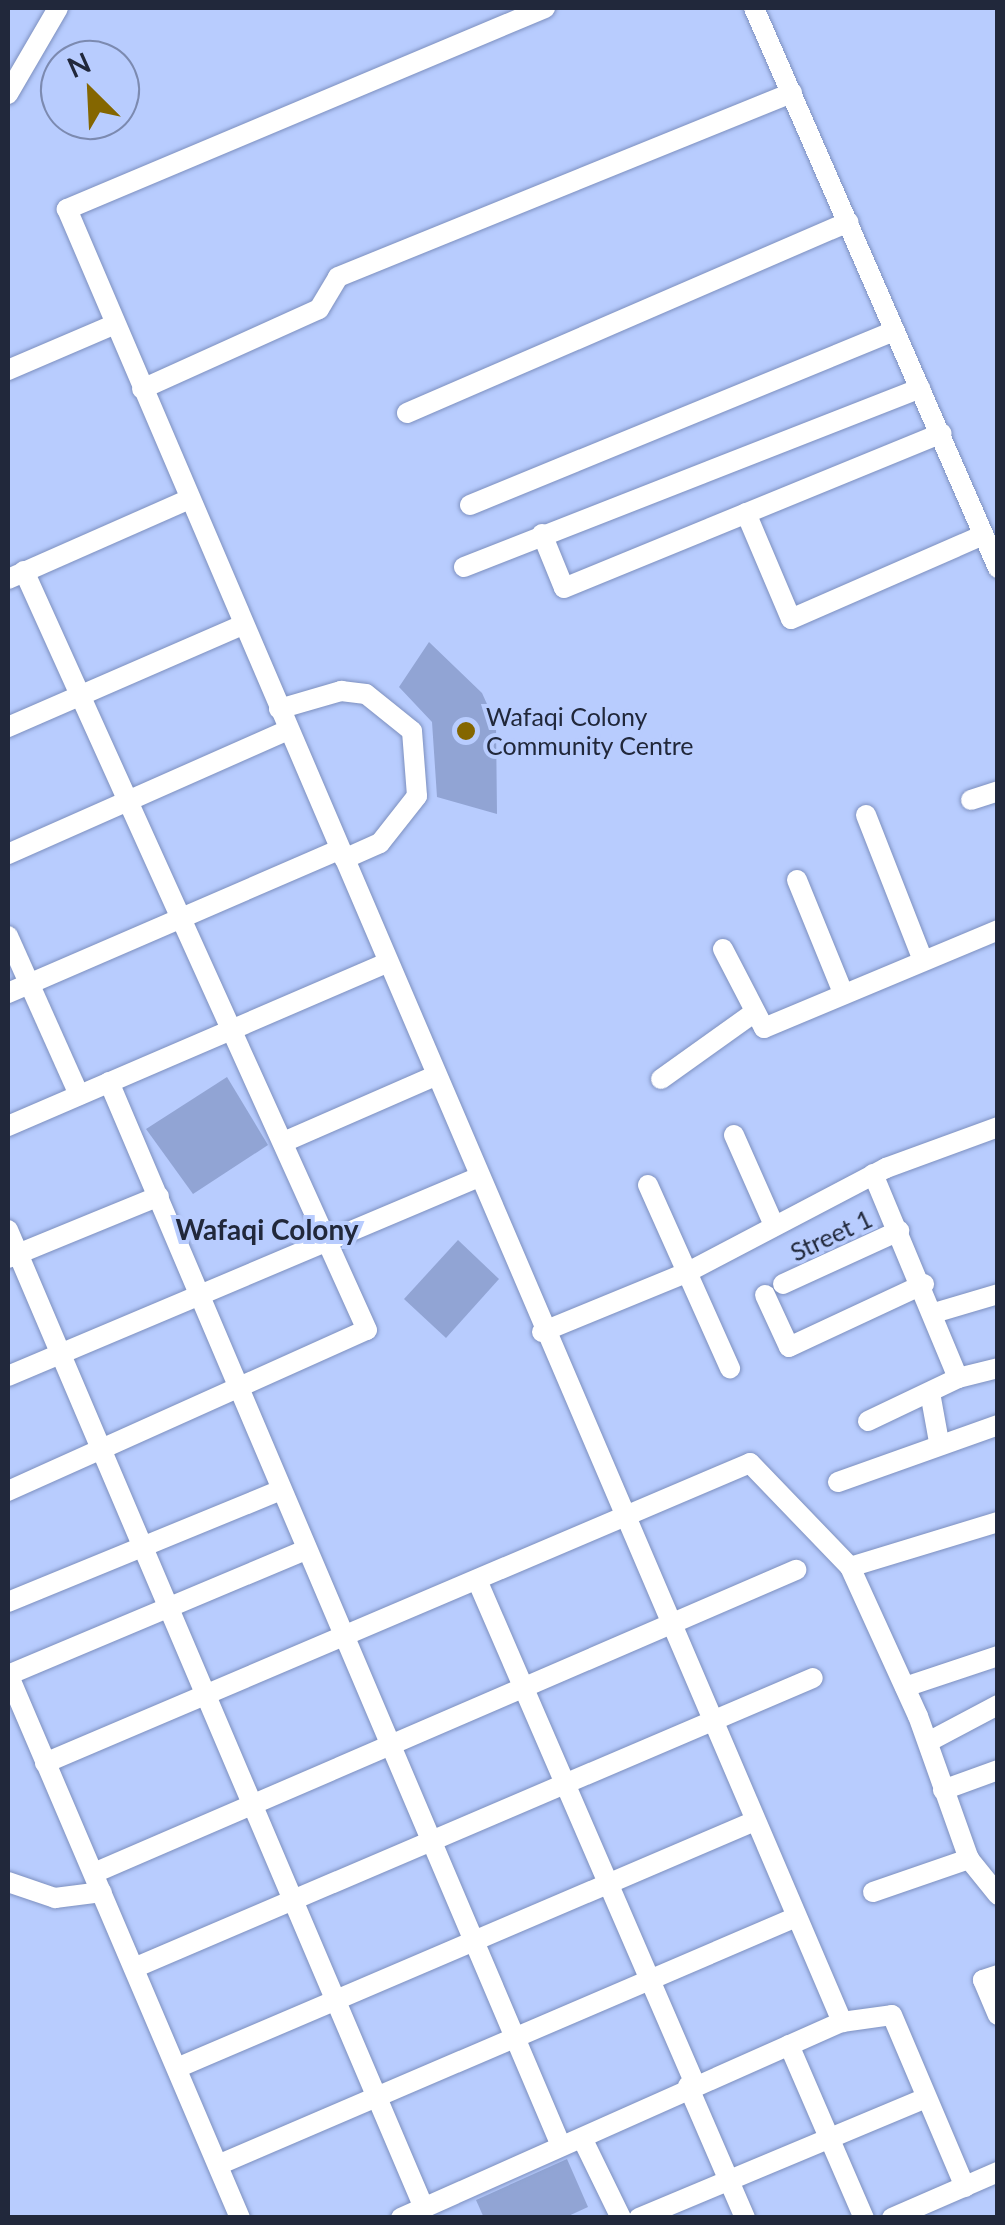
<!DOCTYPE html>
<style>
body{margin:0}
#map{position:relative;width:1005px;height:2225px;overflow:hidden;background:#b8ccfe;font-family:Lato,sans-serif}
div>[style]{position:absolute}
.building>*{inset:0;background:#91a4d4}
.roads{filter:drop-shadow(0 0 2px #7d90bf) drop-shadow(0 0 2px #7d90bf)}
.minor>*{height:20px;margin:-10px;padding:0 10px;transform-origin:10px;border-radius:10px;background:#fff}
.dots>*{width:28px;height:28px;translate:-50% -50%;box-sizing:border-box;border:5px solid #b8ccfe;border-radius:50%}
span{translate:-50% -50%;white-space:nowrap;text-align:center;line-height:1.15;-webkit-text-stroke:8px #b8ccfe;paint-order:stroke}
.poi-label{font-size:25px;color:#21283b}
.left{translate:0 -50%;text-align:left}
.street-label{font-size:25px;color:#21283b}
.neighbourhood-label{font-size:28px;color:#21283b;font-weight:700}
.frame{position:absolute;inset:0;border:10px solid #21283b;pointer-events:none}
.north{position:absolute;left:40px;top:40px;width:100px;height:100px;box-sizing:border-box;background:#b8ccfe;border:2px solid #7c8ab0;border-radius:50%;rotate:336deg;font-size:28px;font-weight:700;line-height:40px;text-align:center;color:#21283b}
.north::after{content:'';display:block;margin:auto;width:35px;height:45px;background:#846600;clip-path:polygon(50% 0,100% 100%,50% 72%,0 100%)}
</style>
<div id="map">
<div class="building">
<div style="clip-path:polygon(429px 642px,482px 693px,496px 724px,497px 814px,437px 797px,432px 722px,399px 687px)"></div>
<div style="clip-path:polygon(227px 1077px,268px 1145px,193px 1194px,146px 1129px)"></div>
<div style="clip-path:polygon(458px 1240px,499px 1279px,446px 1338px,404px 1299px)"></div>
<div style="clip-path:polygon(567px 2159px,588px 2207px,564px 2218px,484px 2218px,476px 2200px)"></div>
</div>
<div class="roads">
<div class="minor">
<div style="left:545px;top:8px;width:519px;rotate:157.19deg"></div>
<div style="left:67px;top:209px;width:1972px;rotate:66.85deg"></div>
<div style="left:754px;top:8px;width:611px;rotate:66.46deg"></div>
<div style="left:8px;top:94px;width:99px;rotate:-59.8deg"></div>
<div style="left:8px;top:370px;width:114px;rotate:-23.2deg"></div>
<div style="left:142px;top:389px;width:194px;rotate:-24.3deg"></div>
<div style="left:319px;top:309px;width:37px;rotate:-59deg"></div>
<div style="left:338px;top:277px;width:490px;rotate:-22.1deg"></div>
<div style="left:407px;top:413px;width:481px;rotate:-23.4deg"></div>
<div style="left:470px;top:505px;width:459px;rotate:-22.3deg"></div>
<div style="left:746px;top:513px;width:115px;rotate:67deg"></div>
<div style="left:791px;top:619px;width:210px;rotate:-23.6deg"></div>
<div style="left:542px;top:534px;width:58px;rotate:67.8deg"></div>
<div style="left:564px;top:588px;width:408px;rotate:-22.3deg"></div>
<div style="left:464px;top:567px;width:490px;rotate:-21.4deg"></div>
<div style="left:8px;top:579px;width:198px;rotate:-23.8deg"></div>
<div style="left:279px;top:709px;width:65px;rotate:-16.2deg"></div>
<div style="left:341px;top:691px;width:25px;rotate:7deg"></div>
<div style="left:366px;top:694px;width:59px;rotate:38.8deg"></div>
<div style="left:412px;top:731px;width:65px;rotate:85.6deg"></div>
<div style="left:417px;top:796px;width:60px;rotate:128.2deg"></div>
<div style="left:380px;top:843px;width:39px;rotate:156deg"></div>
<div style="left:8px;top:727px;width:256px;rotate:-23.5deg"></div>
<div style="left:971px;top:800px;width:28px;rotate:-18deg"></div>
<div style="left:866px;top:815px;width:154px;rotate:68.6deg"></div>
<div style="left:8px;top:854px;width:306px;rotate:-23.9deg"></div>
<div style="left:797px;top:880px;width:122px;rotate:67.8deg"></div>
<div style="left:8px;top:936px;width:174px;rotate:65.9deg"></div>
<div style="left:723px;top:949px;width:89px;rotate:62.6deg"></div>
<div style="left:764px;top:1028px;width:254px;rotate:-22.7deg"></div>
<div style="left:8px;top:993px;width:362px;rotate:-23.4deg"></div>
<div style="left:661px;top:1079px;width:115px;rotate:-35.5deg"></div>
<div style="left:109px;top:1082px;width:1156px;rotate:66.98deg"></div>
<div style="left:8px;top:1126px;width:413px;rotate:-23.3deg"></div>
<div style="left:734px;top:1135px;width:96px;rotate:66.1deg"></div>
<div style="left:286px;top:1141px;width:163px;rotate:-23.6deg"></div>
<div style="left:648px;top:1185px;width:201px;rotate:65.9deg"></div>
<div style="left:8px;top:1230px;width:1063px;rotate:66.96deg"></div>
<div style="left:8px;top:1258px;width:163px;rotate:-22.3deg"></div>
<div style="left:783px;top:1284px;width:128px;rotate:-24.6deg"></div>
<div style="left:765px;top:1295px;width:57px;rotate:65.2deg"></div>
<div style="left:789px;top:1347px;width:149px;rotate:-25deg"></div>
<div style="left:934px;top:1313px;width:67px;rotate:-16.5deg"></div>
<div style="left:542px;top:1332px;width:158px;rotate:-22.3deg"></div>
<div style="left:688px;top:1272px;width:224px;rotate:-27.7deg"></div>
<div style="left:886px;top:1168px;width:119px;rotate:-20.1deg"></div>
<div style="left:8px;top:1376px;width:511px;rotate:-22.9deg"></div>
<div style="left:958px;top:1378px;width:41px;rotate:-14deg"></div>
<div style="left:931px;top:1398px;width:45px;rotate:79.7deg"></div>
<div style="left:868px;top:1421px;width:100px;rotate:-25.5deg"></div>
<div style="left:958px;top:1378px;width:221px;rotate:-112.6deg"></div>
<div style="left:838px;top:1482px;width:170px;rotate:-19.6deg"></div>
<div style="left:8px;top:1491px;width:393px;rotate:-24.2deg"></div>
<div style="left:367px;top:1330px;width:833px;rotate:-114.32deg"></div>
<div style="left:850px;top:1567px;width:155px;rotate:-16.9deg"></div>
<div style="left:477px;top:1580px;width:549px;rotate:66.61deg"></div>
<div style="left:8px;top:1602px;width:293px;rotate:-22.3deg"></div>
<div style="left:8px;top:1674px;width:591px;rotate:66.9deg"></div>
<div style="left:8px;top:1675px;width:322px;rotate:-22.8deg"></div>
<div style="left:905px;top:1687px;width:98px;rotate:-18.4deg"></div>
<div style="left:928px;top:1742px;width:79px;rotate:-27.9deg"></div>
<div style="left:45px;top:1763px;width:766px;rotate:-23.05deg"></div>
<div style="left:750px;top:1463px;width:144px;rotate:46.1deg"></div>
<div style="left:850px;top:1567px;width:164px;rotate:65.5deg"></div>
<div style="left:918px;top:1716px;width:152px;rotate:70.4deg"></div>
<div style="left:969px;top:1859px;width:46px;rotate:51.1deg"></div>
<div style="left:943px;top:1790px;width:59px;rotate:-20deg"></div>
<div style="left:94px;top:1873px;width:765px;rotate:-23.35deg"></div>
<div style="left:8px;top:1882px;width:50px;rotate:18.8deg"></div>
<div style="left:55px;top:1898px;width:47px;rotate:-7.3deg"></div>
<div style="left:873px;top:1892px;width:102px;rotate:-19deg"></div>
<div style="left:134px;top:1968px;width:738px;rotate:-23.13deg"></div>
<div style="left:998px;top:1975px;width:16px;rotate:162deg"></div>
<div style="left:983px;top:1980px;width:38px;rotate:67deg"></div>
<div style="left:789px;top:2045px;width:189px;rotate:66.6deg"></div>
<div style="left:177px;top:2068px;width:623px;rotate:-23.15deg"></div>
<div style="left:688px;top:2086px;width:144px;rotate:66.6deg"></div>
<div style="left:582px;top:2138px;width:89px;rotate:64deg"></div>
<div style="left:218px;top:2165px;width:627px;rotate:-23.21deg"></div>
<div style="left:401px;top:2218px;width:483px;rotate:-24deg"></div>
<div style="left:842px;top:2022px;width:50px;rotate:-8deg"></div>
<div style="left:892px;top:2015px;width:187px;rotate:67deg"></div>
<div style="left:639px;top:2218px;width:311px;rotate:-22.7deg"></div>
<div style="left:892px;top:2218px;width:116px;rotate:-23.5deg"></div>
</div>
</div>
<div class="dots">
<div style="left:466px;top:731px;background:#846600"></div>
</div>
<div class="poi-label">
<span class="left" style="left:486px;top:731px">Wafaqi Colony<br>Community Centre</span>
</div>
<div class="street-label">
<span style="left:831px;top:1235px;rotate:-25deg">Street 1</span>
</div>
<div class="neighbourhood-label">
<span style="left:267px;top:1229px">Wafaqi Colony</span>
</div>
<div class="frame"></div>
<div class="north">N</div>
</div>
